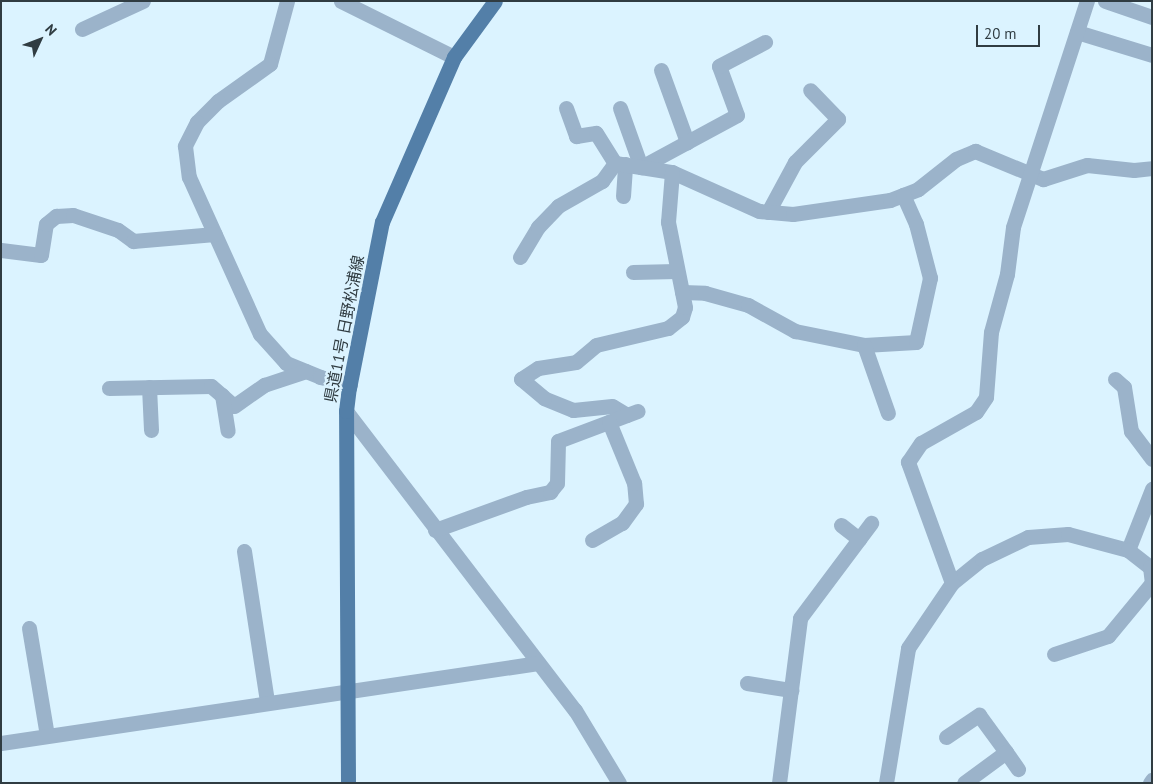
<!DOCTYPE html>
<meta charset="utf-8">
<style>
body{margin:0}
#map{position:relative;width:1153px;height:784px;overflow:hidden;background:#dbf3ff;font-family:"PT Sans","Noto Sans JP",sans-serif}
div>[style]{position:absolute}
.minor>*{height:15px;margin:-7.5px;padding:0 7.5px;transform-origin:7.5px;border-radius:7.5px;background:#9bb3ca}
.major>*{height:15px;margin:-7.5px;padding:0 7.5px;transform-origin:7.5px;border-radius:7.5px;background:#537fa8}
span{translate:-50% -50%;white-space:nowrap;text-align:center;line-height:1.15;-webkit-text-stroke:4.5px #dbf3ff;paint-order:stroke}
.street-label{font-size:16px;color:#303c42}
.frame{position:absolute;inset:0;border:2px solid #303c42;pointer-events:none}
.north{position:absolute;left:15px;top:15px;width:50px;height:50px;-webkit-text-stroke:4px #dbf3ff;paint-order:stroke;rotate:47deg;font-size:14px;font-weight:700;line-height:20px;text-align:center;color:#303c42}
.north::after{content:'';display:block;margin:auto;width:18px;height:22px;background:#303c42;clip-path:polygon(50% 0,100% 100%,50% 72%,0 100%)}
.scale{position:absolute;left:976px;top:25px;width:64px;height:22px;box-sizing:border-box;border:2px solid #303c42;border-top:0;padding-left:6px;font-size:15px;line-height:18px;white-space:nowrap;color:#303c42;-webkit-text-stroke:4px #dbf3ff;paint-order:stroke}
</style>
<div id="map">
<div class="minor">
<div style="left:287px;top:1px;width:65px;rotate:105.1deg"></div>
<div style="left:270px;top:64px;width:64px;rotate:144.6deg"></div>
<div style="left:218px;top:101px;width:30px;rotate:135deg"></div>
<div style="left:197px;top:122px;width:27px;rotate:117deg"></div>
<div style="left:185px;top:146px;width:31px;rotate:83deg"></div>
<div style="left:189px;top:177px;width:172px;rotate:65.7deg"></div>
<div style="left:260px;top:334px;width:39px;rotate:48deg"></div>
<div style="left:286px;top:363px;width:37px;rotate:22deg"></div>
<div style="left:320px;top:377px;width:31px;rotate:13deg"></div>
<div style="left:341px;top:1px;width:126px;rotate:26.4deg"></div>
<div style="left:1105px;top:1px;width:50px;rotate:18.8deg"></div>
<div style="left:82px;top:29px;width:67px;rotate:-24.7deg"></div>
<div style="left:1077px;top:32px;width:78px;rotate:17deg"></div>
<div style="left:661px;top:70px;width:77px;rotate:70.1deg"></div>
<div style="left:566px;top:108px;width:30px;rotate:70deg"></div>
<div style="left:576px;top:136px;width:20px;rotate:-9deg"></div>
<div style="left:596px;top:133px;width:36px;rotate:58deg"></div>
<div style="left:620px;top:108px;width:63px;rotate:70.4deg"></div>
<div style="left:641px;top:167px;width:109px;rotate:-28.4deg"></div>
<div style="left:737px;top:115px;width:52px;rotate:-110.2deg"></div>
<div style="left:719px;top:66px;width:52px;rotate:-27.6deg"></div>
<div style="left:623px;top:196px;width:32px;rotate:-86deg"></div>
<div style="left:768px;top:212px;width:57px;rotate:-61.6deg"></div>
<div style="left:795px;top:162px;width:61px;rotate:-45deg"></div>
<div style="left:838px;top:119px;width:40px;rotate:-134deg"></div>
<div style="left:1px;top:250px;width:40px;rotate:7.1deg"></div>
<div style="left:41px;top:255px;width:31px;rotate:-81deg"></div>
<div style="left:46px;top:224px;width:13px;rotate:-39deg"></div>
<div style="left:56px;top:216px;width:17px;rotate:-3deg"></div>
<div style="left:73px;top:215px;width:47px;rotate:18.4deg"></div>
<div style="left:118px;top:230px;width:19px;rotate:36deg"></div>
<div style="left:133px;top:241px;width:82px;rotate:-4.9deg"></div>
<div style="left:520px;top:257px;width:35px;rotate:-59deg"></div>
<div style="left:538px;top:227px;width:29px;rotate:-46deg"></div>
<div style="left:558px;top:206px;width:51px;rotate:-29.6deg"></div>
<div style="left:602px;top:181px;width:22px;rotate:-54deg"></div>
<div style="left:615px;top:163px;width:58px;rotate:9deg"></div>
<div style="left:672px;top:172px;width:95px;rotate:24.1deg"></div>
<div style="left:759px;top:211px;width:34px;rotate:5deg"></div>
<div style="left:793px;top:214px;width:98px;rotate:-8.2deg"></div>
<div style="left:890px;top:200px;width:30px;rotate:-21deg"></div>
<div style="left:918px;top:189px;width:48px;rotate:-38.3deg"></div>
<div style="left:956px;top:159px;width:21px;rotate:-23deg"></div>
<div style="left:975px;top:151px;width:74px;rotate:22.4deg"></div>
<div style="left:1043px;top:179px;width:46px;rotate:-17.7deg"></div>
<div style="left:1087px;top:165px;width:47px;rotate:6.1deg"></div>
<div style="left:1134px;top:170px;width:18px;rotate:-6deg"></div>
<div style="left:633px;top:272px;width:43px;rotate:-1.3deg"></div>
<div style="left:682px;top:292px;width:23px;rotate:2deg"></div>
<div style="left:705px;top:293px;width:45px;rotate:15.6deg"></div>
<div style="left:748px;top:305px;width:54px;rotate:29deg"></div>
<div style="left:795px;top:331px;width:70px;rotate:11.5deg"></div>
<div style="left:864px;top:345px;width:52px;rotate:-3.3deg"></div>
<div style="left:916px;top:342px;width:66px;rotate:-77.7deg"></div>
<div style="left:930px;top:278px;width:56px;rotate:-104.5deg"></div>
<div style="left:916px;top:224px;width:32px;rotate:-114deg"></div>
<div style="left:864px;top:345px;width:72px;rotate:70.6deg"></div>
<div style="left:1115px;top:379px;width:12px;rotate:42deg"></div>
<div style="left:1124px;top:387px;width:45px;rotate:81deg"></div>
<div style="left:1131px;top:431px;width:35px;rotate:53deg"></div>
<div style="left:149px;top:387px;width:43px;rotate:87.3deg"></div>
<div style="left:109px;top:388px;width:102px;rotate:-1.1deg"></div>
<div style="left:211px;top:386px;width:30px;rotate:41deg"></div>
<div style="left:234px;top:406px;width:37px;rotate:-35deg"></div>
<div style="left:264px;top:385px;width:44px;rotate:-18.4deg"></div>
<div style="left:222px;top:395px;width:36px;rotate:81deg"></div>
<div style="left:346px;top:411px;width:377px;rotate:52.6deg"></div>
<div style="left:575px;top:710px;width:85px;rotate:58.9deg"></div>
<div style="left:627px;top:415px;width:17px;rotate:-149deg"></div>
<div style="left:612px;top:406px;width:39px;rotate:174deg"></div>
<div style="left:573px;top:410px;width:31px;rotate:-158deg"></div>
<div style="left:544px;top:398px;width:30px;rotate:-140deg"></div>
<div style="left:521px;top:379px;width:20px;rotate:-33deg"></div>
<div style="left:538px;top:368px;width:38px;rotate:-9deg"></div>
<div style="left:576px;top:362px;width:26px;rotate:-40deg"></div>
<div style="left:596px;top:345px;width:74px;rotate:-13.3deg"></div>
<div style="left:668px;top:328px;width:18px;rotate:-38deg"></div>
<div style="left:682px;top:317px;width:10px;rotate:-73deg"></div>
<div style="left:685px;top:307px;width:87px;rotate:-101.3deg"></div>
<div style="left:668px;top:222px;width:50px;rotate:-85.4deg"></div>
<div style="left:841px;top:525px;width:23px;rotate:38deg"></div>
<div style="left:435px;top:530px;width:97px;rotate:-19.9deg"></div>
<div style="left:526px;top:497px;width:25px;rotate:-12deg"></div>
<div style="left:550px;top:492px;width:11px;rotate:-52deg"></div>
<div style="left:557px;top:483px;width:42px;rotate:-88.6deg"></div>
<div style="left:558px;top:441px;width:85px;rotate:-20.6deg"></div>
<div style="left:592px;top:540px;width:34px;rotate:-30deg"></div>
<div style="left:622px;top:523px;width:24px;rotate:-54deg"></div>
<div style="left:636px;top:504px;width:21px;rotate:-95deg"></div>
<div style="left:634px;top:483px;width:66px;rotate:-112.3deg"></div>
<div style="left:1128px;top:550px;width:66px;rotate:-68.5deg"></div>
<div style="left:244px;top:551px;width:153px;rotate:81.3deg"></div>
<div style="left:952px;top:583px;width:38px;rotate:-39deg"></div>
<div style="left:982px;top:559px;width:51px;rotate:-25.6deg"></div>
<div style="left:1028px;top:537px;width:40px;rotate:-4.3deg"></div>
<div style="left:1068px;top:534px;width:62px;rotate:14.9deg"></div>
<div style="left:1128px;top:550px;width:28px;rotate:38deg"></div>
<div style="left:1150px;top:567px;width:17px;rotate:83deg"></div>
<div style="left:29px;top:628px;width:109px;rotate:80.5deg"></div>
<div style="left:1054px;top:654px;width:57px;rotate:-18.4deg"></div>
<div style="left:1108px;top:636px;width:67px;rotate:-50.4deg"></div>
<div style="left:747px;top:683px;width:45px;rotate:9deg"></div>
<div style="left:946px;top:737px;width:40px;rotate:-34deg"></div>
<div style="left:979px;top:715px;width:46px;rotate:53.9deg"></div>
<div style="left:1006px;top:752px;width:52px;rotate:143.6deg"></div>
<div style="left:1px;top:743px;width:543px;rotate:-8.47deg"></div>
<div style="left:1006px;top:752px;width:21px;rotate:55deg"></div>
<div style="left:779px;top:783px;width:166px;rotate:-82.7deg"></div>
<div style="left:800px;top:618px;width:119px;rotate:-53.2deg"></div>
<div style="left:886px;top:783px;width:137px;rotate:-80.7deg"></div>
<div style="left:908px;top:648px;width:78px;rotate:-55.9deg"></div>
<div style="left:952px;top:583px;width:129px;rotate:-110deg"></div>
<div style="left:908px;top:462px;width:23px;rotate:-56deg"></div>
<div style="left:921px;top:443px;width:63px;rotate:-29.4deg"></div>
<div style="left:976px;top:412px;width:18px;rotate:-56deg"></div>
<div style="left:986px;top:397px;width:65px;rotate:-85.6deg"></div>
<div style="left:991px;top:332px;width:60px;rotate:-74.6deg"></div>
<div style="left:1007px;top:274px;width:47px;rotate:-82.7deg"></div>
<div style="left:1013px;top:227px;width:238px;rotate:-71.9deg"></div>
<div style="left:1150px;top:783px;width:4px;rotate:-56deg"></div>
</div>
<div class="major">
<div style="left:348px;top:783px;width:372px;rotate:-90.3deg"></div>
<div style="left:346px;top:411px;width:23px;rotate:-83deg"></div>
<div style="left:349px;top:388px;width:169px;rotate:-78.8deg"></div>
<div style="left:382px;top:222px;width:180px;rotate:-66.4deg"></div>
<div style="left:454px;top:57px;width:69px;rotate:-53.8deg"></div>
</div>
<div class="street-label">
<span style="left:344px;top:329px;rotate:-79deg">県道11号 日野松浦線</span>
</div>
<div class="frame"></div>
<div class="north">N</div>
<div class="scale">20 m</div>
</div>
